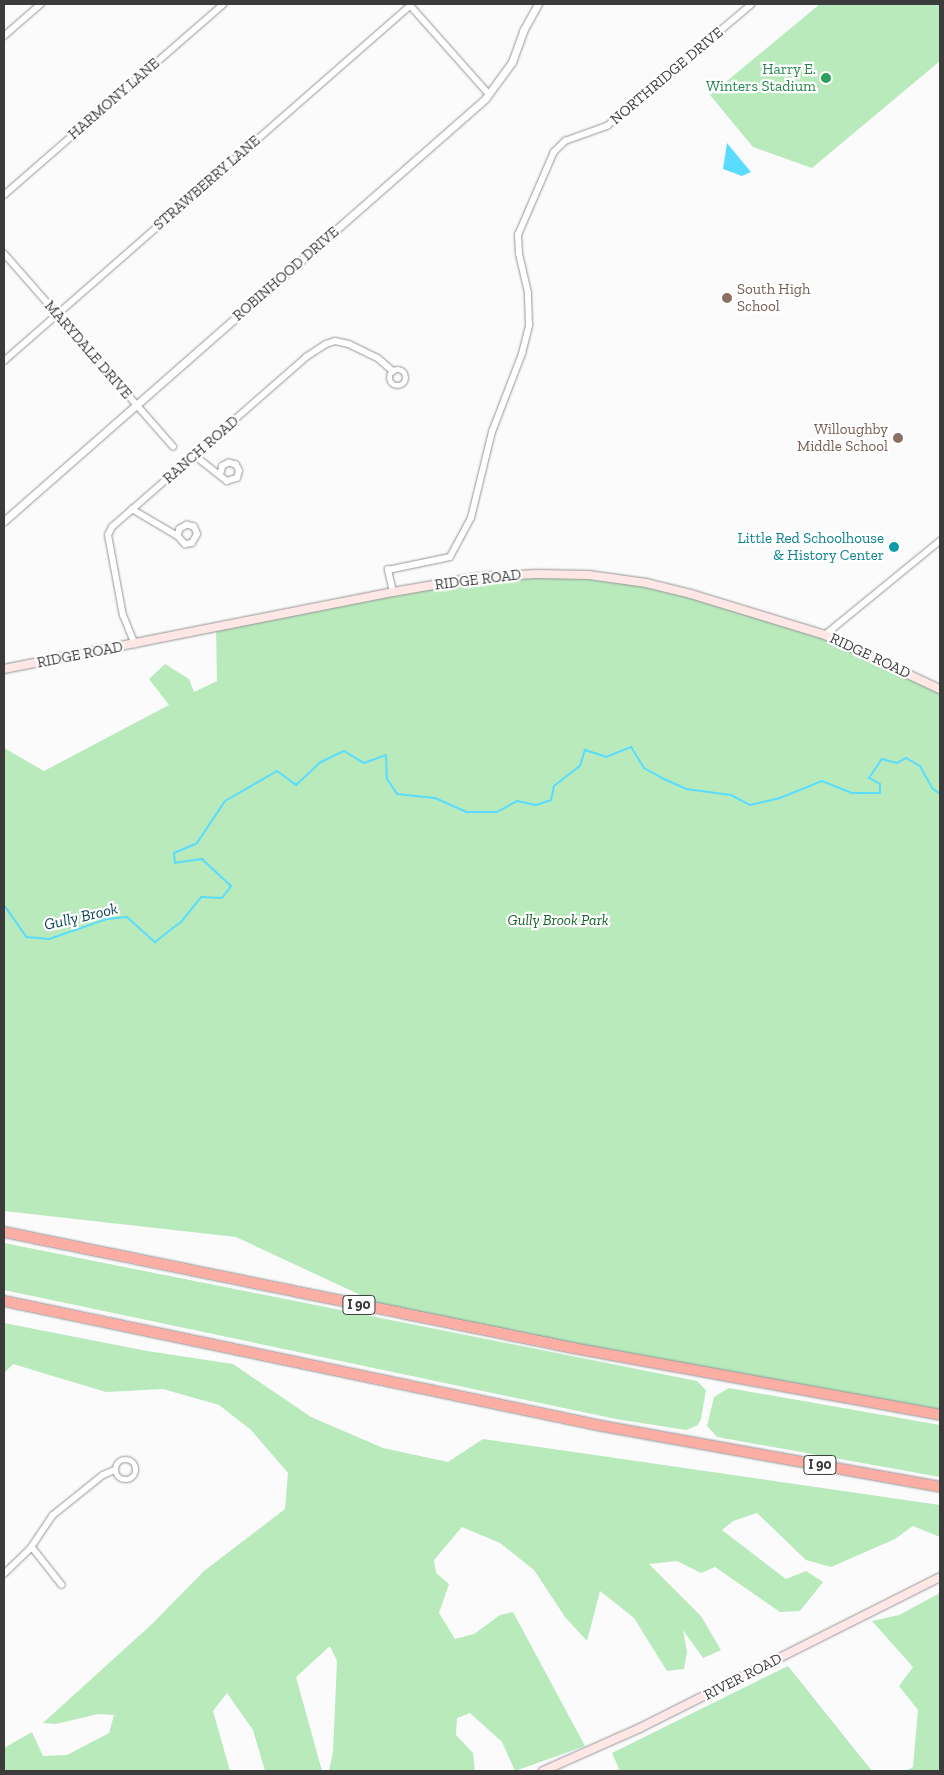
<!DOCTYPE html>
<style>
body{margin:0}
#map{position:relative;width:944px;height:1775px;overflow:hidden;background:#fbfbfc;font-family:"Zilla Slab",serif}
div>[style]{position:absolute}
.green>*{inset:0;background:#b8eabc}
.water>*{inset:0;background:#59dcff}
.stream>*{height:2px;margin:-1px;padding:0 1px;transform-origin:1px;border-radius:1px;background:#59dcff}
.roads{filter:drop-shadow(0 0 1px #959597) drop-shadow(0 0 1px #959597)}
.minor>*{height:5.5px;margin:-2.75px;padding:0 2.75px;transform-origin:2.75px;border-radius:2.75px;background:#fff}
.minor>.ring{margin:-2.75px;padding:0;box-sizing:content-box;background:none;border:5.5px solid #fff;border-radius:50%}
.tertiary>*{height:7px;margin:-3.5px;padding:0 3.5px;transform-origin:3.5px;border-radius:3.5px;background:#fff}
.secondary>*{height:8px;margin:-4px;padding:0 4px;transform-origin:4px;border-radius:4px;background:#fee7e4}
.motorway>*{height:10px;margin:-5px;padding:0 5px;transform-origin:5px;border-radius:5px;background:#fbaea4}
.dots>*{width:14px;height:14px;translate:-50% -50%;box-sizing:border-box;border:2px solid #fff;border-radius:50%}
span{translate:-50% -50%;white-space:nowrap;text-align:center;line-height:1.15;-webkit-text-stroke:4.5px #fff;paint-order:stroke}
.shield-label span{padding:1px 4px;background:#fff;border:1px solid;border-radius:4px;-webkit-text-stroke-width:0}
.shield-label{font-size:14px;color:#3b3b3c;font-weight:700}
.leisure-label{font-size:15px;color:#27864d}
.right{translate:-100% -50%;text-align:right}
.street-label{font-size:15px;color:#3b3b3c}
.education-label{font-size:15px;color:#785e54}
.left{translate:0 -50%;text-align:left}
.culture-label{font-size:15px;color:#0d838f}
.park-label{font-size:15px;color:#146627;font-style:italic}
.water-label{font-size:16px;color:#074452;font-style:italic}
.frame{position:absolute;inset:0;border:5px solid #3b3b3c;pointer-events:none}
</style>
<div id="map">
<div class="green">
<div style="clip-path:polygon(820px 4px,940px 4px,940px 61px,812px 168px,753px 147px,710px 95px)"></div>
<div style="clip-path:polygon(536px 574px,646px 583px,825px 635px,940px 689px,940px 1415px,399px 1313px,236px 1237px,4px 1211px,4px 748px,44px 771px,169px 705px,149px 679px,165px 664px,189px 679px,194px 692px,217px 681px,216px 628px,393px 592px)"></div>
<div style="clip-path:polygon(4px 1243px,697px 1381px,706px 1390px,701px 1419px,698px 1425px,686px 1430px,616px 1419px,4px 1290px)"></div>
<div style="clip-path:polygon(4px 1323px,147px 1351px,233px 1364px,311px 1417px,383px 1448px,448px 1462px,483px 1439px,940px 1505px,940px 1537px,913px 1526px,895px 1539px,831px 1567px,806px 1560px,757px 1513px,733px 1521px,722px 1530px,786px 1579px,806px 1571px,823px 1582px,800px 1611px,780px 1612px,715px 1567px,701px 1573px,677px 1561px,649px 1564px,701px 1616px,721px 1650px,703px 1658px,683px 1630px,687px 1652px,684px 1669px,667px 1671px,634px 1618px,600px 1591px,587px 1641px,565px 1617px,534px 1570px,500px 1543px,462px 1527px,434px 1560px,436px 1573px,449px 1584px,439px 1613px,455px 1639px,474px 1634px,500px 1615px,513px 1612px,585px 1746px,515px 1771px,502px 1742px,470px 1713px,457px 1718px,456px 1735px,473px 1753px,475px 1771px,329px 1771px,333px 1752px,337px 1661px,330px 1646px,296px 1677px,322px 1771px,265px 1771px,253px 1730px,227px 1693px,213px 1711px,230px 1771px,4px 1771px,4px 1748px,32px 1732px,43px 1756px,67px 1755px,109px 1733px,114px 1715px,98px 1714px,56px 1724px,43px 1723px,152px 1624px,204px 1571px,285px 1509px,288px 1473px,251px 1430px,219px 1405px,163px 1389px,106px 1392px,13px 1364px,4px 1373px)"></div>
<div style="clip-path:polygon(729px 1388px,940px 1425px,940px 1477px,717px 1437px,707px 1426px,714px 1397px)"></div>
<div style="clip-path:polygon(940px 1593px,940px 1771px,906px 1771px,913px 1767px,918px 1710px,899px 1686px,913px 1667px,872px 1621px,899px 1615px)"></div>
<div style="clip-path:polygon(788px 1666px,872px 1771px,620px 1771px,612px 1753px)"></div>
</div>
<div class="water">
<div style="clip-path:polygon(727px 143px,751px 172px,742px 176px,723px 169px)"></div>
</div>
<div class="stream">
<div style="left:4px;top:905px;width:39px;rotate:55deg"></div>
<div style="left:26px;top:937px;width:23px;rotate:5deg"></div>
<div style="left:49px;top:939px;width:61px;rotate:-19deg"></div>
<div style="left:107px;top:919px;width:20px;rotate:-6deg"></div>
<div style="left:127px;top:917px;width:38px;rotate:42deg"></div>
<div style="left:155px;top:942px;width:33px;rotate:-38deg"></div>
<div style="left:181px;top:922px;width:32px;rotate:-51deg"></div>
<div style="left:201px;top:897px;width:21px;rotate:3deg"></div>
<div style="left:222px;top:898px;width:15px;rotate:-53deg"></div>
<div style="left:231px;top:886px;width:40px;rotate:-137deg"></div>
<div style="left:202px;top:859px;width:27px;rotate:172deg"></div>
<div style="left:175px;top:863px;width:10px;rotate:-96deg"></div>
<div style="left:174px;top:853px;width:25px;rotate:-23deg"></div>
<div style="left:197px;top:843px;width:50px;rotate:-56.3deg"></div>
<div style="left:225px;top:801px;width:60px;rotate:-30deg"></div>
<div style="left:277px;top:771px;width:24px;rotate:36deg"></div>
<div style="left:296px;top:785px;width:34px;rotate:-43deg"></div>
<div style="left:321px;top:762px;width:25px;rotate:-26deg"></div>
<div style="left:344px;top:751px;width:23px;rotate:31deg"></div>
<div style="left:364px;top:763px;width:23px;rotate:-20deg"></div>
<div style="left:386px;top:755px;width:24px;rotate:88deg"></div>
<div style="left:387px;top:779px;width:18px;rotate:56deg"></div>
<div style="left:397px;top:794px;width:38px;rotate:6deg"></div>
<div style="left:435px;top:798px;width:35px;rotate:24deg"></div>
<div style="left:467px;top:812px;width:30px"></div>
<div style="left:497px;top:812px;width:23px;rotate:-29deg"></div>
<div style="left:517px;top:801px;width:19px;rotate:12deg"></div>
<div style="left:536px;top:805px;width:16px;rotate:-18deg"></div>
<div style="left:551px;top:800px;width:14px;rotate:-78deg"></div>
<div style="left:554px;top:786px;width:33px;rotate:-38deg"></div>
<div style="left:580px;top:766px;width:17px;rotate:-73deg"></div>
<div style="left:585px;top:750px;width:22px;rotate:18deg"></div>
<div style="left:606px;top:757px;width:27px;rotate:-22deg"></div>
<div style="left:631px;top:747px;width:25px;rotate:58deg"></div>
<div style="left:644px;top:768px;width:23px;rotate:29deg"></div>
<div style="left:664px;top:779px;width:24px;rotate:24deg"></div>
<div style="left:686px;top:789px;width:45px;rotate:7.6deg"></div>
<div style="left:731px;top:795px;width:21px;rotate:28deg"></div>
<div style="left:750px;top:805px;width:31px;rotate:-13deg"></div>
<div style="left:780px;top:798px;width:45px;rotate:-22deg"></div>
<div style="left:822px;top:781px;width:31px;rotate:22deg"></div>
<div style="left:851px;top:793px;width:29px"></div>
<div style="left:880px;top:793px;width:9px;rotate:-90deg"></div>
<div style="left:880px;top:784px;width:13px;rotate:-151deg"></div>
<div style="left:869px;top:778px;width:23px;rotate:-56deg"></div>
<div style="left:882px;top:759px;width:16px;rotate:15deg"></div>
<div style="left:897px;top:763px;width:10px;rotate:-29deg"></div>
<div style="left:906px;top:758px;width:16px;rotate:30deg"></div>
<div style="left:920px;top:766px;width:25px;rotate:61deg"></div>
<div style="left:932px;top:788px;width:10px;rotate:37deg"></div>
</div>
<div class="roads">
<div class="minor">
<div style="left:409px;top:4px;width:120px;rotate:48.4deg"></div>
<div style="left:4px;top:36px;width:49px;rotate:-40.9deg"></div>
<div style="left:4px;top:195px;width:291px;rotate:-41deg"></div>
<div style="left:4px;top:253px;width:257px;rotate:48.8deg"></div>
<div style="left:4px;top:361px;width:539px;rotate:-41.17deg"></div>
<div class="ring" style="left:390px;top:370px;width:10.5px;height:10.5px"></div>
<div style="left:194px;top:455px;width:42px;rotate:38.2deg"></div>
<div style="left:227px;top:481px;width:10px;rotate:-17deg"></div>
<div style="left:237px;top:478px;width:7px;rotate:-74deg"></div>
<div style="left:239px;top:471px;width:7px;rotate:-117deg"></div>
<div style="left:236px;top:465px;width:7px;rotate:-164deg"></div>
<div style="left:229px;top:463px;width:7px;rotate:153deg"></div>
<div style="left:223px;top:466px;width:7px;rotate:106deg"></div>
<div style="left:132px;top:509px;width:53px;rotate:30.4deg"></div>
<div style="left:178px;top:536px;width:11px;rotate:49deg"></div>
<div style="left:185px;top:544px;width:7px;rotate:-8deg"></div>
<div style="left:192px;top:543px;width:10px;rotate:-61deg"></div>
<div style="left:197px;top:534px;width:8px;rotate:-113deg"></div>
<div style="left:194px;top:527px;width:7px;rotate:-164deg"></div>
<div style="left:187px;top:525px;width:8px;rotate:150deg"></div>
<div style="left:180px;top:529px;width:7px;rotate:106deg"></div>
<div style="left:393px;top:592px;width:23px;rotate:-103deg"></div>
<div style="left:388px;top:570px;width:63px;rotate:-11.8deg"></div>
<div style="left:450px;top:557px;width:44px;rotate:-61.7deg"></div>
<div style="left:471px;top:518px;width:89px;rotate:-76.3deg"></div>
<div style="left:492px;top:432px;width:84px;rotate:-69deg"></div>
<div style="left:522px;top:354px;width:30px;rotate:-76deg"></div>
<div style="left:529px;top:325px;width:32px;rotate:-92deg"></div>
<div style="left:528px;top:293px;width:40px;rotate:-103deg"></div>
<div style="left:519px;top:254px;width:19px;rotate:-93deg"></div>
<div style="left:518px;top:235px;width:90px;rotate:-66.6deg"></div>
<div style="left:554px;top:152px;width:16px;rotate:-45deg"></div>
<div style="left:565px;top:141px;width:45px;rotate:-19.7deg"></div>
<div style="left:607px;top:126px;width:189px;rotate:-40.1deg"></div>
<div style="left:825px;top:635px;width:149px;rotate:-39.3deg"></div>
<div style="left:135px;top:645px;width:31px;rotate:-112deg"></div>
<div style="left:123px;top:616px;width:82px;rotate:-100.5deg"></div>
<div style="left:108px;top:535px;width:9px;rotate:-63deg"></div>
<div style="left:112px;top:527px;width:258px;rotate:-41.2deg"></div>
<div style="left:306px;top:357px;width:24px;rotate:-33deg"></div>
<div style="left:326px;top:344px;width:9px;rotate:-18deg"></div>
<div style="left:335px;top:341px;width:14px;rotate:12deg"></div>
<div style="left:349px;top:344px;width:32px;rotate:26deg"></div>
<div style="left:378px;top:358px;width:20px;rotate:41deg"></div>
<div class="ring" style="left:116px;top:1460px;width:14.5px;height:14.5px"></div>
<div style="left:32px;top:1547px;width:48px;rotate:51.7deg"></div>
<div style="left:4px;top:1574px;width:36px;rotate:-44deg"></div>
<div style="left:30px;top:1549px;width:40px;rotate:-56deg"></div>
<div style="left:52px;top:1516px;width:65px;rotate:-38.8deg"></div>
<div style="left:103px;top:1475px;width:13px;rotate:-23deg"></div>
</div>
<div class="tertiary">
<div style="left:4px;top:521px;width:640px;rotate:-41.26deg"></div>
<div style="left:485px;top:99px;width:46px;rotate:-53.9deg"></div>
<div style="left:512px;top:62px;width:33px;rotate:-70deg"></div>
<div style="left:523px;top:31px;width:31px;rotate:-61deg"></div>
</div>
<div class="secondary">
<div style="left:4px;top:669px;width:397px;rotate:-11.2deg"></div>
<div style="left:393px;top:592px;width:88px;rotate:-9.8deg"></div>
<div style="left:480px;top:577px;width:56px;rotate:-3.1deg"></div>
<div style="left:536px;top:574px;width:53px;rotate:1.1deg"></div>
<div style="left:589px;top:575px;width:58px;rotate:8deg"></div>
<div style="left:646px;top:583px;width:46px;rotate:13.7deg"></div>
<div style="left:691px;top:594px;width:140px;rotate:17deg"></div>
<div style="left:825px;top:635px;width:127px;rotate:25.2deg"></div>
<div style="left:543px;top:1771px;width:106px;rotate:-23.9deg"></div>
<div style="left:640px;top:1728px;width:336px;rotate:-26.7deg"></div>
</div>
<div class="motorway">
<div style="left:4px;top:1232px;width:581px;rotate:11.52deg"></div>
<div style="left:573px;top:1348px;width:373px;rotate:10.3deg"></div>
<div style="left:4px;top:1301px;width:611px;rotate:11.81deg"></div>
<div style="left:602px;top:1426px;width:343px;rotate:10.2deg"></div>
</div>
</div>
<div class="dots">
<div style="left:826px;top:78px;background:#2e9e5b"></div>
<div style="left:727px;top:298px;background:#8d6e63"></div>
<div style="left:898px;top:438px;background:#8d6e63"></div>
<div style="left:894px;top:547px;background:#0f9aa8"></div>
</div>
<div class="shield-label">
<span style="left:359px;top:1305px">I 90</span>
<span style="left:820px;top:1465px">I 90</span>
</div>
<div class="leisure-label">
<span class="right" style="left:816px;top:78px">Harry E.<br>Winters Stadium</span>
</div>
<div class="street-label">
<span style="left:667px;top:76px;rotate:-40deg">NORTHRIDGE DRIVE</span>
<span style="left:114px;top:99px;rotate:-41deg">HARMONY LANE</span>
<span style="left:207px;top:183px;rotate:-41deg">STRAWBERRY LANE</span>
<span style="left:286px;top:274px;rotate:-41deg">ROBINHOOD DRIVE</span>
<span style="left:88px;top:350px;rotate:49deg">MARYDALE DRIVE</span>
<span style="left:201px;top:450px;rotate:-41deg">RANCH ROAD</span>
<span style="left:478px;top:580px;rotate:-7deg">RIDGE ROAD</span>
<span style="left:80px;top:655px;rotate:-11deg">RIDGE ROAD</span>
<span style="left:870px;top:656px;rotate:25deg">RIDGE ROAD</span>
<span style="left:743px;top:1677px;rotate:-27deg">RIVER ROAD</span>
</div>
<div class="education-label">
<span class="left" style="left:737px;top:298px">South High<br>School</span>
<span class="right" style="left:888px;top:438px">Willoughby<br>Middle School</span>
</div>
<div class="culture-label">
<span class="right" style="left:884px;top:547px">Little Red Schoolhouse<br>&amp; History Center</span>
</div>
<div class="park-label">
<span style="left:558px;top:921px">Gully Brook Park</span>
</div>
<div class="water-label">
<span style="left:81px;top:917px;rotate:-13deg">Gully Brook</span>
</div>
<div class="frame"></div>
</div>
